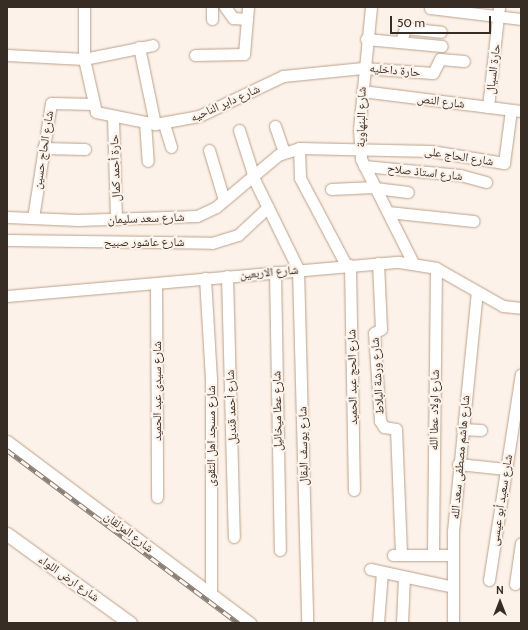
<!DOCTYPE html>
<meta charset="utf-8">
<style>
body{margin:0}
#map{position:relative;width:528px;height:630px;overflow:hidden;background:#fdf2e9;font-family:Cabin,"Noto Naskh Arabic",sans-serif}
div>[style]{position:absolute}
.roads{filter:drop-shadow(0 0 1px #bba18b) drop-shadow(0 0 1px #bba18b)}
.minor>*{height:11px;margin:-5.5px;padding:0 5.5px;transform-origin:5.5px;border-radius:5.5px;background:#fff}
.tertiary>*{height:13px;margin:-6.5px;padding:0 6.5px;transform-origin:6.5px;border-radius:6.5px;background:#fff}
.rail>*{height:4.5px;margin-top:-2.25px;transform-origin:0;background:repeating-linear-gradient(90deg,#fdf2e9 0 9px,#897f76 0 18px);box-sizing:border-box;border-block:1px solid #897f76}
span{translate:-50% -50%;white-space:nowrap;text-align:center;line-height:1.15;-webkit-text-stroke:4px #fdf2e9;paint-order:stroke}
.street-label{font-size:12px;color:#372d24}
.frame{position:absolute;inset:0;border:8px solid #372d24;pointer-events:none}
.north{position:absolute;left:480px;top:582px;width:40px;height:40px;-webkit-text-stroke:3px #fdf2e9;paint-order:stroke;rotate:0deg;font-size:11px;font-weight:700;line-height:16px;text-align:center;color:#372d24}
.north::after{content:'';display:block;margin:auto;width:14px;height:18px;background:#372d24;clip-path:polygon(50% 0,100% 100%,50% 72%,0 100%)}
.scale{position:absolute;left:390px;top:16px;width:101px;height:18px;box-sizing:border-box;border:2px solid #372d24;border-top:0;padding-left:5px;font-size:12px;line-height:14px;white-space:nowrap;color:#372d24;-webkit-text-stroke:3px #fdf2e9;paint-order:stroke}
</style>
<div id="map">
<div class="roads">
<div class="minor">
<div style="left:84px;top:7px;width:52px;rotate:90deg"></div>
<div style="left:84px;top:59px;width:54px;rotate:77.2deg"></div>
<div style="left:96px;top:112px;width:60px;rotate:11.5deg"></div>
<div style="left:155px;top:124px;width:45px;rotate:-10.3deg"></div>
<div style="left:199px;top:116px;width:93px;rotate:-25.5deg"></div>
<div style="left:283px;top:76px;width:80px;rotate:-5.7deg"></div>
<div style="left:363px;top:68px;width:70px;rotate:4.1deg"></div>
<div style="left:433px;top:73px;width:16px;rotate:-63deg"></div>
<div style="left:440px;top:59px;width:24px;rotate:5deg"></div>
<div style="left:212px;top:7px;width:12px;rotate:90deg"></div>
<div style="left:225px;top:7px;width:14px;rotate:54deg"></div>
<div style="left:233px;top:18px;width:14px;rotate:4deg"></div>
<div style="left:371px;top:7px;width:123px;rotate:95.6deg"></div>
<div style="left:359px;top:129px;width:30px;rotate:86deg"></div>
<div style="left:361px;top:159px;width:116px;rotate:63.4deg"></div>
<div style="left:430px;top:8px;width:92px;rotate:6.9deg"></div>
<div style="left:366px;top:39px;width:76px;rotate:5.3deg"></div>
<div style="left:401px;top:42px;width:15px;rotate:-74deg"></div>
<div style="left:405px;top:28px;width:36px;rotate:6deg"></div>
<div style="left:139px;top:47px;width:79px;rotate:78.3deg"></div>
<div style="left:7px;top:55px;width:77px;rotate:3deg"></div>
<div style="left:84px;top:59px;width:70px;rotate:-11.5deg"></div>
<div style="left:195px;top:55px;width:49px;rotate:-1.2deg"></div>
<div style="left:244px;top:54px;width:47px;rotate:-85.1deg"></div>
<div style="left:362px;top:91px;width:160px;rotate:7.2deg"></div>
<div style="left:488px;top:107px;width:101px;rotate:-83.7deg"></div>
<div style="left:113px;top:117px;width:102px;rotate:88.3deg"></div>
<div style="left:145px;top:122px;width:39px;rotate:86deg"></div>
<div style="left:164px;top:124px;width:24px;rotate:73deg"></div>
<div style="left:275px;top:126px;width:28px;rotate:71deg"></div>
<div style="left:239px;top:130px;width:46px;rotate:72.3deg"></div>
<div style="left:43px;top:148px;width:42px;rotate:1.4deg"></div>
<div style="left:299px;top:148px;width:30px;rotate:88deg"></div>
<div style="left:300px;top:178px;width:98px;rotate:62.1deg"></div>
<div style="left:209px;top:150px;width:52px;rotate:73.3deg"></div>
<div style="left:364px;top:166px;width:96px;rotate:5.4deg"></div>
<div style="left:460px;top:175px;width:27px;rotate:15deg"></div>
<div style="left:252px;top:175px;width:105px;rotate:63.9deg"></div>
<div style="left:298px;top:269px;width:354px;rotate:88.5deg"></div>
<div style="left:375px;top:188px;width:33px;rotate:7deg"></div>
<div style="left:331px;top:189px;width:43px;rotate:-2.7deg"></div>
<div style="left:388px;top:212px;width:86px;rotate:6deg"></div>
<div style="left:7px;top:217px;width:71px;rotate:2.4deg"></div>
<div style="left:78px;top:220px;width:119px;rotate:-1.9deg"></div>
<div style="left:197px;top:216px;width:21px;rotate:-25deg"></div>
<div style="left:216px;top:207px;width:81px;rotate:-40deg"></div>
<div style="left:278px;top:155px;width:22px;rotate:-18deg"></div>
<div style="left:299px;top:148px;width:132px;rotate:1.3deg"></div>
<div style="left:431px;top:151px;width:74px;rotate:9.3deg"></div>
<div style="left:504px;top:163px;width:53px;rotate:-82.5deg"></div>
<div style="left:33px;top:218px;width:116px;rotate:-81.1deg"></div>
<div style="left:51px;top:103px;width:43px;rotate:1.3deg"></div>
<div style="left:7px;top:240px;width:205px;rotate:0.8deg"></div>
<div style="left:212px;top:243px;width:27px;rotate:-17deg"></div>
<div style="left:238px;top:235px;width:41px;rotate:-43deg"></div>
<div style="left:378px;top:263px;width:66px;rotate:87.4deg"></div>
<div style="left:381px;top:329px;width:8px;rotate:150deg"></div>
<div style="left:374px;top:333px;width:88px;rotate:86.1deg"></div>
<div style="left:380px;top:421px;width:7px;rotate:56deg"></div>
<div style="left:384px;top:427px;width:12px;rotate:9deg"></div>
<div style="left:396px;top:429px;width:125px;rotate:87.7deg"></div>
<div style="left:350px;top:265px;width:225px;rotate:89deg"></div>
<div style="left:275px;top:272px;width:278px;rotate:89deg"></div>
<div style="left:227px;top:276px;width:261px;rotate:88.5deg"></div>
<div style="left:205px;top:278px;width:101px;rotate:86.6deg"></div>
<div style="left:211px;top:379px;width:215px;rotate:90deg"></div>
<div style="left:156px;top:284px;width:213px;rotate:89.7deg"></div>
<div style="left:7px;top:296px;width:393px;rotate:-5deg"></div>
<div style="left:399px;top:262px;width:37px;rotate:9deg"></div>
<div style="left:436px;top:268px;width:77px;rotate:29.6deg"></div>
<div style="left:503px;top:306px;width:18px;rotate:6deg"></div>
<div style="left:462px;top:429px;width:19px;rotate:3deg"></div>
<div style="left:7px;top:441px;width:304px;rotate:36.8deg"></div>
<div style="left:458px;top:464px;width:48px;rotate:5.9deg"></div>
<div style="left:433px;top:553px;width:285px;rotate:-89.4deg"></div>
<div style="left:393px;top:555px;width:60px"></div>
<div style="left:370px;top:569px;width:85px;rotate:12.2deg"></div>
<div style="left:489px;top:580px;width:208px;rotate:-81.2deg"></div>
<div style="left:515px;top:584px;width:41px;rotate:-81.7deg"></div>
<div style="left:378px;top:623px;width:51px;rotate:-85.5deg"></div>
<div style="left:402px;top:623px;width:46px;rotate:-87.5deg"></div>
<div style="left:453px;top:623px;width:92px;rotate:-90deg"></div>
<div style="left:453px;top:531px;width:240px;rotate:-84.3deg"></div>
</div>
<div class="tertiary">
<div style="left:7px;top:534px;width:152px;rotate:35.9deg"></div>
</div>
</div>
<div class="rail">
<div style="left:7px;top:450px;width:289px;rotate:36.8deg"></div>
</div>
<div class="street-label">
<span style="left:493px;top:69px;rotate:-83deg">حارة السيال</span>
<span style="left:395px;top:70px;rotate:5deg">حارة داخليه</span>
<span style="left:441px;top:101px;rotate:7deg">شارع النص</span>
<span style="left:225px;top:103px;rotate:-24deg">شارع داير الناحيه</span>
<span style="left:361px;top:117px;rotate:-89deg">شارع البنهاوية</span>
<span style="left:43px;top:150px;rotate:-81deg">شارع الحاج حسين</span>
<span style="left:459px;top:156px;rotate:9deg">شارع الحاج على</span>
<span style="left:115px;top:168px;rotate:-92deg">حارة أحمد كمال</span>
<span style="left:425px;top:172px;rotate:6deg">شارع استاذ صلاح</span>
<span style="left:146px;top:218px;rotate:-2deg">شارع سعد سليمان</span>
<span style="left:144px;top:242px">شارع عاشور صبيح</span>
<span style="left:269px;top:272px;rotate:-5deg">شارع الاربعين</span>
<span style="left:377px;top:376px;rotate:-94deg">شارع ورشة البلاط</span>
<span style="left:352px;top:377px;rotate:-91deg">شارع الحج عبد الحميد</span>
<span style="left:157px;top:391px;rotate:-90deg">شارع سيدى عبد الحميد</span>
<span style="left:231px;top:407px;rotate:-92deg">شارع أحمد قنديل</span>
<span style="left:434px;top:410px;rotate:-89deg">شارع اولاد عطا الله</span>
<span style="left:277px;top:411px;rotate:-91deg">شارع عطا ميخائيل</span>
<span style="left:211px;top:436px;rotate:-90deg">شارع مسجد اهل التقوى</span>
<span style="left:303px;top:446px;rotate:-91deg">شارع يوسف البقال</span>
<span style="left:460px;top:457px;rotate:-85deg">شارع هاشم مصطفى سعد الله</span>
<span style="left:501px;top:500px;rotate:-81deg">شارع سعيد أبو عيسى</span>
<span style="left:129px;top:532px;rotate:37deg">شارع المزلقان</span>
<span style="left:69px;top:578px;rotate:35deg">شارع ارض اللواء</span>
</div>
<div class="frame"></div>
<div class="north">N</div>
<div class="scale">50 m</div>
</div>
